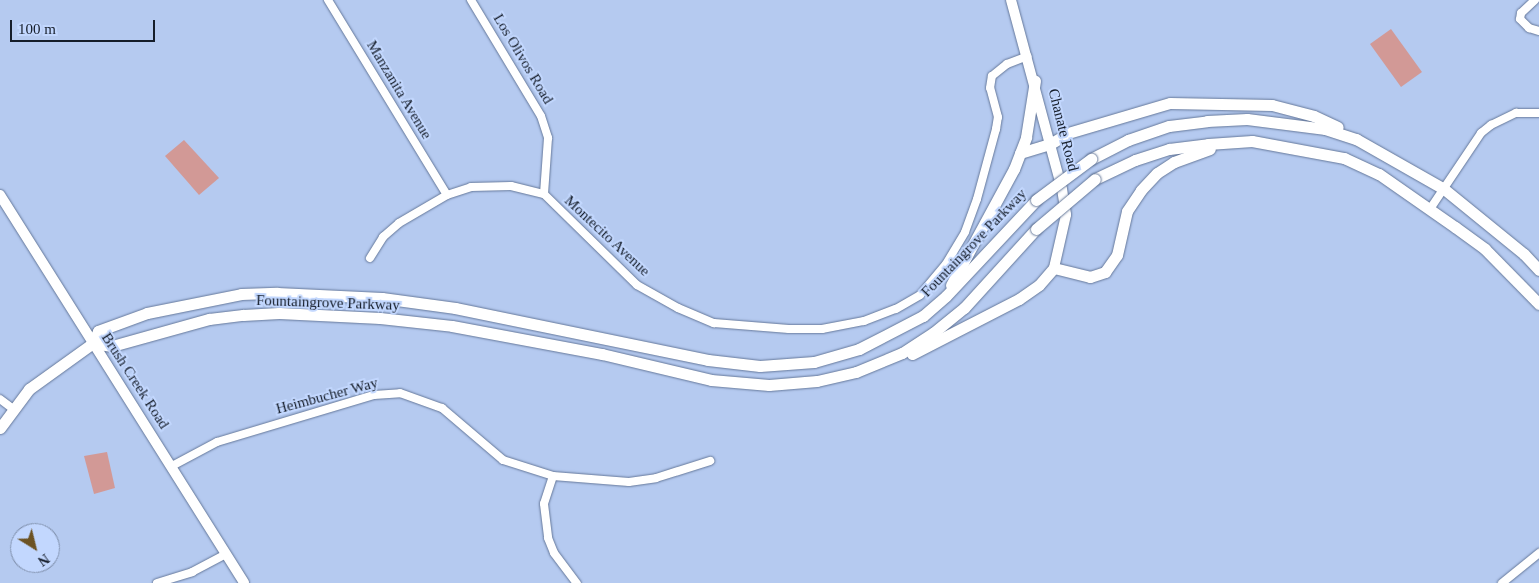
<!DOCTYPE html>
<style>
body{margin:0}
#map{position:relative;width:1539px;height:583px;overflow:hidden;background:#b5caf0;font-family:"Times New Roman",serif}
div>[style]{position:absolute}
.green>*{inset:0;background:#d29996}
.roads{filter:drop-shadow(0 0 1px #65789a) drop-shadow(0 0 1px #65789a)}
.minor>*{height:8px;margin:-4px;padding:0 4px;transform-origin:4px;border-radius:4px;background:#fff}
.tertiary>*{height:10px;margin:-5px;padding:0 5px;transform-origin:5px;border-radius:5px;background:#fff}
.secondary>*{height:11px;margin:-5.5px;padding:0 5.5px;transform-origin:5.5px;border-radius:5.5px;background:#fff}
.bridges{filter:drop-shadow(0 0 1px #65789a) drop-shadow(0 0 1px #65789a)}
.secondary-bridge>*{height:11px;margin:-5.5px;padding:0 5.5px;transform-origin:5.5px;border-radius:5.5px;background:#fff}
span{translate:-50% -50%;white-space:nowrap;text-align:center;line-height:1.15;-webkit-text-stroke:4px #c2d7fe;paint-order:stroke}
.street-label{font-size:15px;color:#151d2a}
.north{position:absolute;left:10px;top:523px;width:50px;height:50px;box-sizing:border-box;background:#c2d7fe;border:1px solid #7d8da9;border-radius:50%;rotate:144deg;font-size:14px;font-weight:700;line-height:20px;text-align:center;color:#151d2a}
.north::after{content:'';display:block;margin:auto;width:18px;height:22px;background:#6c5324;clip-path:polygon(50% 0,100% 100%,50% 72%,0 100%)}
.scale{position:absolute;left:10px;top:20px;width:145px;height:22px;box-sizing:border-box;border:2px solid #151d2a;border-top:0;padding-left:6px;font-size:15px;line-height:18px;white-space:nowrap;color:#151d2a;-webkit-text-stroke:4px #c2d7fe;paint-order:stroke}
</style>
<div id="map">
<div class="green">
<div style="clip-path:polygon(1391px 29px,1422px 72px,1401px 87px,1370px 44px)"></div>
<div style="clip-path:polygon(184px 140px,219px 178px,199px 195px,165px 156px)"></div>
<div style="clip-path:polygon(107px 452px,115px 488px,94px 494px,84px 456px)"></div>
</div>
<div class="roads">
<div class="minor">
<div style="left:328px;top:0;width:228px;rotate:58.6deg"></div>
<div style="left:471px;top:0;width:135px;rotate:58.9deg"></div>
<div style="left:541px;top:116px;width:23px;rotate:72deg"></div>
<div style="left:548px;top:138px;width:56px;rotate:94.1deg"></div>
<div style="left:1535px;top:0;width:19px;rotate:137deg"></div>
<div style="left:1521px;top:13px;width:6px;rotate:99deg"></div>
<div style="left:1520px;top:19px;width:13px;rotate:45deg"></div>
<div style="left:1529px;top:28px;width:10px;rotate:17deg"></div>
<div style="left:1430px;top:209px;width:92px;rotate:-56.1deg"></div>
<div style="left:1481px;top:133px;width:13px;rotate:-39deg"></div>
<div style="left:1491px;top:125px;width:28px;rotate:-26deg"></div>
<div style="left:1516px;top:113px;width:23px"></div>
<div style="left:370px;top:258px;width:25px;rotate:-58deg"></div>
<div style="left:383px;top:237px;width:21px;rotate:-41deg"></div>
<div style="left:399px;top:223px;width:56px;rotate:-30.3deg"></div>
<div style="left:447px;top:195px;width:25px;rotate:-18deg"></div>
<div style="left:471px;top:187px;width:40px;rotate:-1.4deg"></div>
<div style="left:511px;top:186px;width:34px;rotate:14deg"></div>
<div style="left:544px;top:194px;width:130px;rotate:44.4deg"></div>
<div style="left:637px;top:285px;width:47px;rotate:29.3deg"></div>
<div style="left:678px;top:308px;width:39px;rotate:23deg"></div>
<div style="left:714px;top:323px;width:75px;rotate:4.6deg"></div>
<div style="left:789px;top:329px;width:33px"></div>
<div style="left:822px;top:329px;width:43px;rotate:-10.8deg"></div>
<div style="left:864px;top:321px;width:34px;rotate:-21deg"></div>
<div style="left:896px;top:309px;width:28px;rotate:-30deg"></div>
<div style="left:920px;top:295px;width:40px;rotate:-50deg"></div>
<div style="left:946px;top:264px;width:37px;rotate:-59deg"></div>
<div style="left:965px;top:232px;width:35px;rotate:-70deg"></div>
<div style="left:977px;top:199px;width:73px;rotate:-74.8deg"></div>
<div style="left:996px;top:129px;width:12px;rotate:-81deg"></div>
<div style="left:998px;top:117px;width:30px;rotate:-105deg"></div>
<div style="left:990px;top:88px;width:12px;rotate:-81deg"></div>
<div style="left:992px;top:76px;width:19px;rotate:-39deg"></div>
<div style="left:1007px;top:64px;width:22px;rotate:-21deg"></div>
<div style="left:0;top:399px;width:15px;rotate:37deg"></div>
<div style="left:172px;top:466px;width:51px;rotate:-28.1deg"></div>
<div style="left:217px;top:442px;width:164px;rotate:-16.7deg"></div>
<div style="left:374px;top:395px;width:26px;rotate:-4deg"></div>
<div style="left:400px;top:393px;width:45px;rotate:19.7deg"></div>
<div style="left:442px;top:408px;width:80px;rotate:40.4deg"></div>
<div style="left:503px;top:460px;width:52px;rotate:17.7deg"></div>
<div style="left:553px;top:476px;width:76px;rotate:4.5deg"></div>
<div style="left:629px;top:482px;width:27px;rotate:-8deg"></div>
<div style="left:656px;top:478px;width:57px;rotate:-17.5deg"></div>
<div style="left:553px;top:476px;width:29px;rotate:108deg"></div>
<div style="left:544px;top:504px;width:34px;rotate:83deg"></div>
<div style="left:548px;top:538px;width:16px;rotate:68deg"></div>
<div style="left:554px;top:553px;width:38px;rotate:53deg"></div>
<div style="left:157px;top:583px;width:37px;rotate:-17deg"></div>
<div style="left:192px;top:572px;width:38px;rotate:-28deg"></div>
<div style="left:1502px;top:583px;width:48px;rotate:-39deg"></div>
</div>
<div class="tertiary">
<div style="left:1011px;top:0;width:196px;rotate:74.9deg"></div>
<div style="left:1062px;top:189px;width:26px;rotate:81deg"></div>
<div style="left:1066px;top:215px;width:54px;rotate:102.8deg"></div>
<div style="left:0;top:195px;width:458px;rotate:57.8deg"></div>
</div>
<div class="secondary">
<div style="left:1020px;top:153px;width:31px;rotate:-17deg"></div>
<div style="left:1050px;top:144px;width:21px;rotate:-31deg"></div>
<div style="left:1068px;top:133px;width:106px;rotate:-16.4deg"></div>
<div style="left:1170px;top:103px;width:102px;rotate:1.1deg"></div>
<div style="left:1272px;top:105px;width:43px;rotate:14.7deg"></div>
<div style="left:1314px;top:116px;width:26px;rotate:25deg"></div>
<div style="left:1091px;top:159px;width:42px;rotate:-27.2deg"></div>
<div style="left:1128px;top:140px;width:43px;rotate:-18.9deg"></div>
<div style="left:1169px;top:126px;width:38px;rotate:-7deg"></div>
<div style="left:1207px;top:121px;width:40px;rotate:-2.9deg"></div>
<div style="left:1247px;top:119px;width:79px;rotate:7.3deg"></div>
<div style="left:1325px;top:129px;width:33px;rotate:18deg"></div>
<div style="left:1356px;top:139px;width:101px;rotate:29.6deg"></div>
<div style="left:1444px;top:189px;width:103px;rotate:39.1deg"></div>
<div style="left:1524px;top:254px;width:22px;rotate:47deg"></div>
<div style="left:1095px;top:179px;width:44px;rotate:-25.4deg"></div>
<div style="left:1135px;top:160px;width:36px;rotate:-18deg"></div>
<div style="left:1169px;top:149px;width:39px;rotate:-7deg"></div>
<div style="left:1208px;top:144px;width:44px;rotate:-3.9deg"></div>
<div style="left:1252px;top:141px;width:94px;rotate:10.5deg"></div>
<div style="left:1344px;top:158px;width:38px;rotate:25deg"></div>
<div style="left:1379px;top:174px;width:93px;rotate:34.9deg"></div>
<div style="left:1455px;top:227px;width:37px;rotate:36deg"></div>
<div style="left:1485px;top:249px;width:77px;rotate:45.5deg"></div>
<div style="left:951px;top:285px;width:132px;rotate:-61.5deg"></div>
<div style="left:1014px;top:169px;width:34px;rotate:-69deg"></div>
<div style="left:1026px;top:137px;width:57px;rotate:-80.9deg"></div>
<div style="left:93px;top:343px;width:13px;rotate:-67deg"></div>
<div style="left:98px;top:331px;width:52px;rotate:-20.2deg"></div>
<div style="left:147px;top:313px;width:96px;rotate:-11.4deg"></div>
<div style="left:241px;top:294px;width:36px;rotate:-2deg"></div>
<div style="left:277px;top:293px;width:105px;rotate:2.7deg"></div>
<div style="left:382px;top:298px;width:74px;rotate:7.8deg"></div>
<div style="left:455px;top:308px;width:258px;rotate:11.6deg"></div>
<div style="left:708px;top:360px;width:52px;rotate:6.6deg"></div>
<div style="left:760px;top:366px;width:54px;rotate:-4.2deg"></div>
<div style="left:814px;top:362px;width:47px;rotate:-16.1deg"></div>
<div style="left:859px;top:349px;width:72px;rotate:-27.3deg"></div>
<div style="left:923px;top:316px;width:30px;rotate:-41deg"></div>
<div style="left:946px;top:296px;width:132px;rotate:-46.8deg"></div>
<div style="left:93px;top:343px;width:19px;rotate:9deg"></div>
<div style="left:112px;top:346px;width:101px;rotate:-15.6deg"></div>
<div style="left:209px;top:319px;width:34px;rotate:-7deg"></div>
<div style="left:243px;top:315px;width:36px;rotate:-3deg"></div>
<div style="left:279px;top:313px;width:101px;rotate:2.8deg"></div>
<div style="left:380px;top:318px;width:72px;rotate:6.3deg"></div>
<div style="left:452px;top:326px;width:153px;rotate:10.6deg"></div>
<div style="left:602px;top:354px;width:112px;rotate:13.4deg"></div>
<div style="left:711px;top:380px;width:58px;rotate:4.9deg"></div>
<div style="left:769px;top:385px;width:48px;rotate:-4.8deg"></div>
<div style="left:817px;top:381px;width:40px;rotate:-13deg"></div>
<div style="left:856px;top:372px;width:50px;rotate:-22.4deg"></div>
<div style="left:902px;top:353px;width:37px;rotate:-33deg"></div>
<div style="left:933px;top:333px;width:40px;rotate:-39deg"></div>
<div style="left:964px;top:308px;width:107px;rotate:-47.7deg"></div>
<div style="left:912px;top:354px;width:120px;rotate:-27.2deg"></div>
<div style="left:1019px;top:299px;width:24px;rotate:-35deg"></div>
<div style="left:1039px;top:285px;width:23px;rotate:-49deg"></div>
<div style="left:1054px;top:268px;width:37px;rotate:14deg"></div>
<div style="left:1090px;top:277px;width:16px;rotate:-18deg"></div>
<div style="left:1105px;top:272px;width:21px;rotate:-55deg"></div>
<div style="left:1117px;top:255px;width:45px;rotate:-77.2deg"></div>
<div style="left:1127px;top:211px;width:25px;rotate:-56deg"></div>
<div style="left:1141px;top:190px;width:23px;rotate:-47deg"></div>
<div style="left:1157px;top:173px;width:20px;rotate:-33deg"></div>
<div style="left:1174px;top:162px;width:38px;rotate:-20deg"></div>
<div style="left:0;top:428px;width:49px;rotate:-53.4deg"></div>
<div style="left:29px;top:389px;width:79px;rotate:-35.7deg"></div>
</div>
</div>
<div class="bridges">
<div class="secondary-bridge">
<div style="left:1036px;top:200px;width:69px;rotate:-36.7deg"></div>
<div style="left:1036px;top:229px;width:77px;rotate:-40.3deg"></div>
</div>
</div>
<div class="street-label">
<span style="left:523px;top:59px;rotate:59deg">Los Olivos Road</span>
<span style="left:399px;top:90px;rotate:59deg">Manzanita Avenue</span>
<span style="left:1063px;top:130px;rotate:76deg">Chanate Road</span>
<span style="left:607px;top:236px;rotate:43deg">Montecito Avenue</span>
<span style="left:974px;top:243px;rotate:-46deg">Fountaingrove Parkway</span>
<span style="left:328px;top:303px;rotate:2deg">Fountaingrove Parkway</span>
<span style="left:135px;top:381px;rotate:57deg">Brush Creek Road</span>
<span style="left:327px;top:396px;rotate:-15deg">Heimbucher Way</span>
</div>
<div class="north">N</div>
<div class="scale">100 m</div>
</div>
